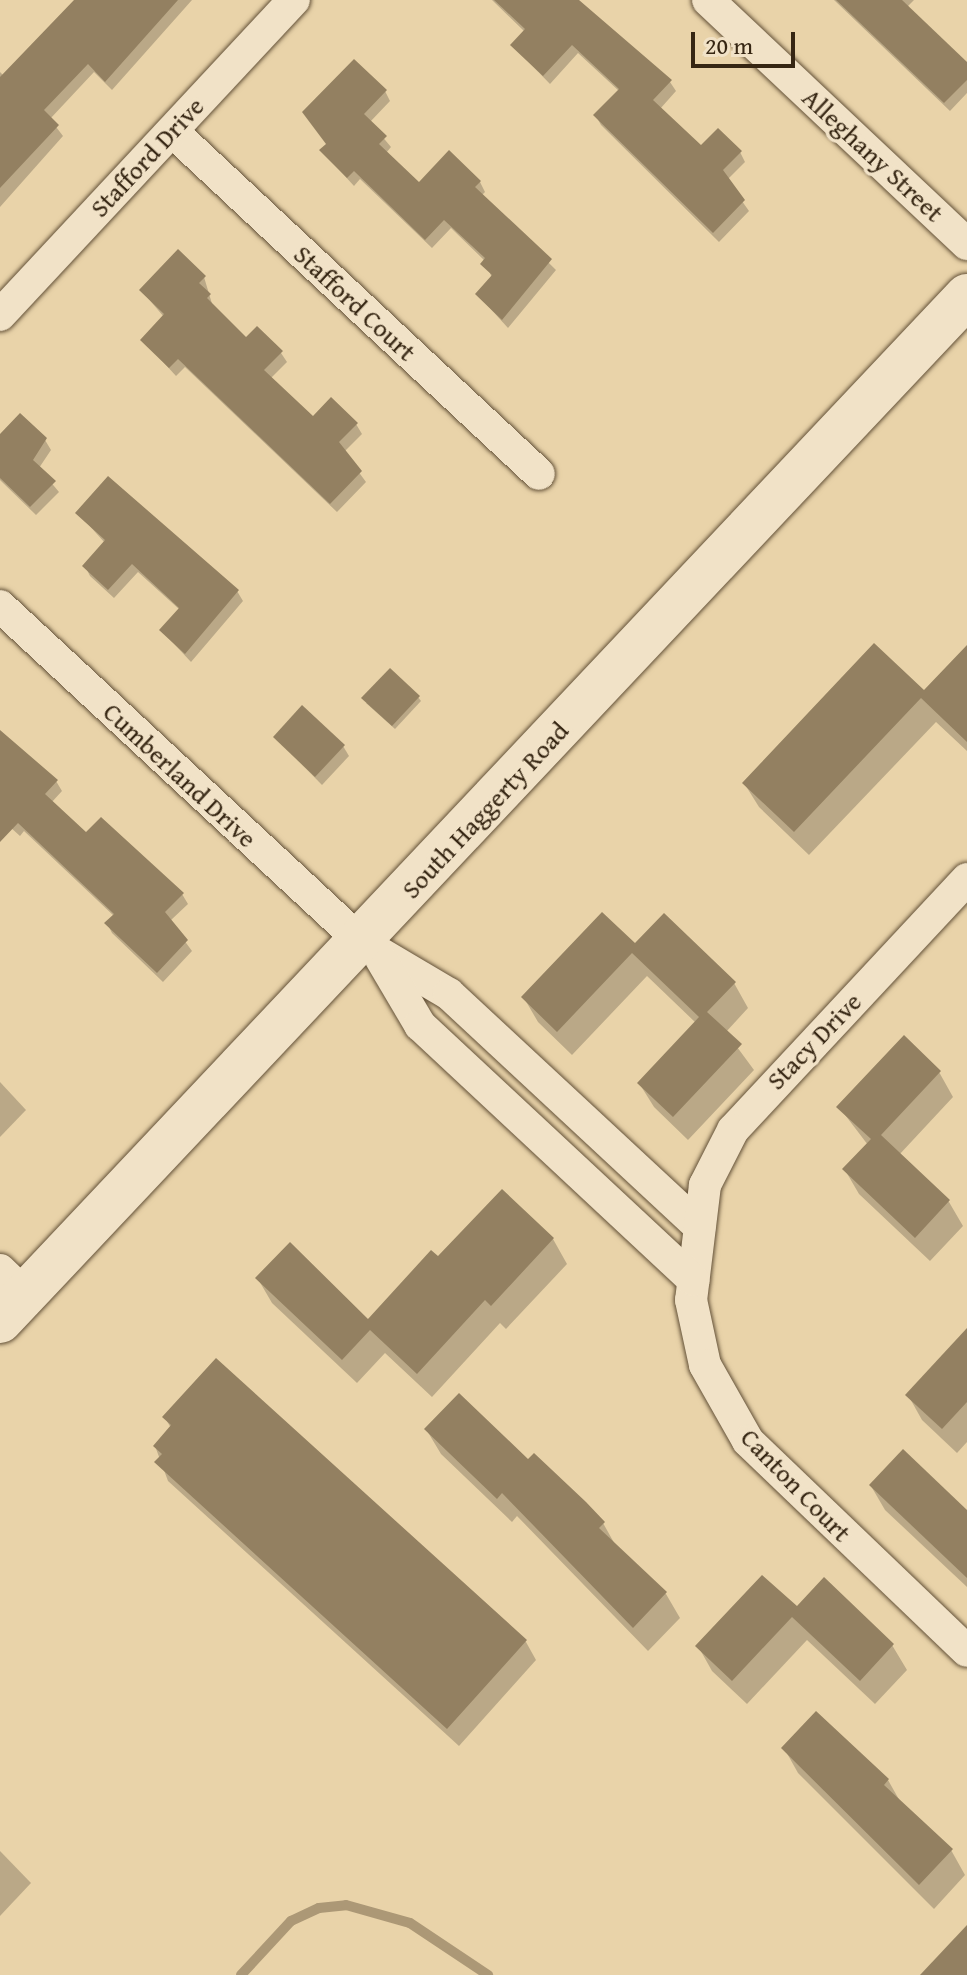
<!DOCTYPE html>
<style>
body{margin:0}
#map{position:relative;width:967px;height:1975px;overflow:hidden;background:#e9d3a9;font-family:"Gentium Book Plus",serif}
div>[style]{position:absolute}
.shadow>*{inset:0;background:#0003}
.stream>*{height:10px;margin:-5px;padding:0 5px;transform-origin:5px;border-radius:5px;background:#ac9876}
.building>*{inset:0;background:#938061}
.roads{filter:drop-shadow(0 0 2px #635138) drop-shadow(0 0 2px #635138)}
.minor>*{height:32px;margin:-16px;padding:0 16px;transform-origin:16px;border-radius:16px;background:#f1e2c7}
.secondary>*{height:44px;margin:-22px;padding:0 22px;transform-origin:22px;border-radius:22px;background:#f1e2c7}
span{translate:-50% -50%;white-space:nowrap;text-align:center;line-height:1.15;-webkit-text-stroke:7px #f1e2c7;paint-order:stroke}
.street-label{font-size:26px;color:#362613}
.scale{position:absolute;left:691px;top:32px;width:104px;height:36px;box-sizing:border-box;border:4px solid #362613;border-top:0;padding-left:10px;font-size:24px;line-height:28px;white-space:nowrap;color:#362613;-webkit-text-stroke:6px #f1e2c7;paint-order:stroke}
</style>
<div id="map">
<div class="shadow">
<div style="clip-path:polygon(86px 0,192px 0,112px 90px,94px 72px,50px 119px,63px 136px,0 207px,0 72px,4px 76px)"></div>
<div style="clip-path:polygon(492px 0,578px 0,670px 82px,676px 91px,660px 109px,701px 148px,740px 152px,745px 162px,727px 180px,749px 211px,719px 242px,601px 125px,596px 116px,619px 91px,578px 53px,550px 84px,513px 46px,525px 32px)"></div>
<div style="clip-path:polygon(834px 0,914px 0,907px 7px,967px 65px,967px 93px,950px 111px)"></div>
<div style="clip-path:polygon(385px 91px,390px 101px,370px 122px,391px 147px,386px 153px,419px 185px,480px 182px,485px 192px,481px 196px,556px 270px,508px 328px,477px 294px,492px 278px,485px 261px,451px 228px,432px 248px,360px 179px,354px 186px,322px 151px)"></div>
<div style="clip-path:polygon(204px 277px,213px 307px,246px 340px,281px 353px,287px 362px,270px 379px,314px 419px,356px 424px,362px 434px,344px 452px,366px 482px,337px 512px,185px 367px,176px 376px,143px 340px,164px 317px,141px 290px)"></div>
<div style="clip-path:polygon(0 437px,45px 440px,51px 450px,39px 468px,59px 492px,36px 515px,0 480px)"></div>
<div style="clip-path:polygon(78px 513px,237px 591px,243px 601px,191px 662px,161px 630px,180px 610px,138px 572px,114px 598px,90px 576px,85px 566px,105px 543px)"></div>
<div style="clip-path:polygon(967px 648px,967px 751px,936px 722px,809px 855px,759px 807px,744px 783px,924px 693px)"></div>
<div style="clip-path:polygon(418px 697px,421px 701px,395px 729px,366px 703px)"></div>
<div style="clip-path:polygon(0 731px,56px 781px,62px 791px,51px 803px,86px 835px,182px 894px,188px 904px,170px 921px,192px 951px,163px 982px,112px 933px,107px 923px,114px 916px,24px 831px,20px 836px,0 818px)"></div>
<div style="clip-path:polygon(275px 737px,343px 746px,349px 756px,322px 785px)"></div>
<div style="clip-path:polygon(635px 946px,734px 983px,748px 1008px,726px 1032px,754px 1070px,688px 1140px,654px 1107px,639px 1083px,696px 1023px,647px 976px,572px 1055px,538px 1022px,524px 998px)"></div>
<div style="clip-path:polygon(939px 1072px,953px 1097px,899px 1155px,949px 1202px,963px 1226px,930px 1261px,859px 1194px,845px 1170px,868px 1145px,839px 1107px)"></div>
<div style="clip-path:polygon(0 1082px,26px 1110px,0 1137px)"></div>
<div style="clip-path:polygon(553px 1239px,567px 1264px,506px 1329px,500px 1323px,432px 1397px,385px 1353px,357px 1383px,272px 1303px,258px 1279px,368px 1322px,438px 1259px)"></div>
<div style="clip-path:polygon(967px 1331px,967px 1442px,957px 1453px,922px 1420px,908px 1395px)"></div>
<div style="clip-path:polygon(216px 1361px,526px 1642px,536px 1660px,459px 1746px,168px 1481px,155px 1446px,171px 1428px,165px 1418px)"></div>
<div style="clip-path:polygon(426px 1429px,528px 1462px,603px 1523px,617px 1548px,666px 1594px,680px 1618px,648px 1651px,517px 1516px,512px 1522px,441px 1454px)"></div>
<div style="clip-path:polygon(871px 1486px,967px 1513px,967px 1587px,885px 1510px)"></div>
<div style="clip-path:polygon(797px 1609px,892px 1645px,907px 1670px,875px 1704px,807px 1640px,747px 1704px,712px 1671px,698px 1646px)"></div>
<div style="clip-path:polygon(784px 1748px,888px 1780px,901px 1803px,951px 1850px,965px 1875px,934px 1909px,798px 1773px)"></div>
<div style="clip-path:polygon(0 1851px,31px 1883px,0 1916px)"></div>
</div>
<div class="stream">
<div style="left:241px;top:1975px;width:74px;rotate:-47.2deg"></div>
<div style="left:291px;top:1921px;width:31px;rotate:-25deg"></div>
<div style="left:319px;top:1908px;width:27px;rotate:-6deg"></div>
<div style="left:346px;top:1905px;width:66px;rotate:15.7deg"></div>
<div style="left:410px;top:1923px;width:94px;rotate:33.7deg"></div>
</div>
<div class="building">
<div style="clip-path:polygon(74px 0,178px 0,105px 82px,88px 64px,44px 110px,59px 125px,0 188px,0 77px)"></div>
<div style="clip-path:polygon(494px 0,579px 0,672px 80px,653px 100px,701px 145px,718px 128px,742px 151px,723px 170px,745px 200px,713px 233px,593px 115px,619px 89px,572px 45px,543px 76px,510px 45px,525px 29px)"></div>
<div style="clip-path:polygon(836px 0,902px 0,967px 62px,967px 80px,944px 103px)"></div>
<div style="clip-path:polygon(354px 59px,387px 90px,364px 114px,387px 136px,379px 144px,419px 182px,449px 150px,481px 181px,475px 187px,552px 259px,502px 320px,475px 294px,492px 275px,480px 264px,485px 258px,444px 220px,425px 240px,354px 171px,347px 178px,319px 150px,326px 144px,302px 112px)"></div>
<div style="clip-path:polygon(178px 249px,206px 276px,199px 283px,211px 294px,207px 298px,246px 337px,257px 326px,283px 351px,264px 370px,313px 416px,331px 397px,358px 423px,339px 442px,362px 471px,330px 504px,178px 359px,169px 368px,140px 340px,164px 314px,139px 290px)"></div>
<div style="clip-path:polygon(20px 413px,47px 438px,33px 460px,56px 481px,30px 507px,0 478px,0 434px)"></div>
<div style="clip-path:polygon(108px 476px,239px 590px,185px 654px,159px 630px,179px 608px,132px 564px,108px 590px,82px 566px,105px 540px,75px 513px)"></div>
<div style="clip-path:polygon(874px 643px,924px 690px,967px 645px,967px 742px,921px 698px,794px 832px,742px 783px)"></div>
<div style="clip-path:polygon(390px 668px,420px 696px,392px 726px,361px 698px)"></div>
<div style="clip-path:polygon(302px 705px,345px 745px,315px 777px,273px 737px)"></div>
<div style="clip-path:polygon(0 730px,58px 780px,45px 794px,86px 832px,101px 817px,184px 893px,165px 912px,188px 940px,157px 973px,104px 923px,114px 914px,18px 823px,0 842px)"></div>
<div style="clip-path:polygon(602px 912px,635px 943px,664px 913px,736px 982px,707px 1012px,742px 1044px,673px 1117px,637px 1083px,699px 1017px,632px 953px,557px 1032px,521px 997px)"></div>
<div style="clip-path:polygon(904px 1035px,941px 1071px,881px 1135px,950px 1200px,915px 1238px,842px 1169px,871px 1139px,836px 1107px)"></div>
<div style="clip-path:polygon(502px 1189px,554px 1238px,491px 1306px,485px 1300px,417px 1374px,370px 1330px,342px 1360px,255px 1278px,290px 1242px,368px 1319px,431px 1250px,438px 1256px)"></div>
<div style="clip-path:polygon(967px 1328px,967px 1402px,942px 1429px,905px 1395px)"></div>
<div style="clip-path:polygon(216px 1358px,527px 1640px,447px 1729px,154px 1462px,162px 1454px,153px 1446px,171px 1425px,162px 1417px)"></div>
<div style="clip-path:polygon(459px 1393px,528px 1459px,534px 1453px,586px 1502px,605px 1522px,599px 1528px,667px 1592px,633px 1628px,502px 1493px,497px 1499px,424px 1429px)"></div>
<div style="clip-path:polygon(903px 1449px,967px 1510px,967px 1578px,869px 1485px)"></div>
<div style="clip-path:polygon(762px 1575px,797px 1606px,824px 1577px,894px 1644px,860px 1681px,792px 1617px,732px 1681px,695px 1646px)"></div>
<div style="clip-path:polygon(816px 1711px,889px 1779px,884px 1785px,953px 1849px,919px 1885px,781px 1748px)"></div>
<div style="clip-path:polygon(967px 1925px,967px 1975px,920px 1975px)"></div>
</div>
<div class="roads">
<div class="minor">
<div style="left:708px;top:0;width:356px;rotate:43.3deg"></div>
<div style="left:172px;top:131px;width:502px;rotate:43.06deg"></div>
<div style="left:0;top:315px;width:431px;rotate:-47deg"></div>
<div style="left:0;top:606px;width:493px;rotate:42.9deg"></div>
<div style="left:361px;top:942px;width:102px;rotate:30.6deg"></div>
<div style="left:449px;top:994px;width:342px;rotate:42.9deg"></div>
<div style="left:967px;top:879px;width:343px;rotate:133deg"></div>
<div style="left:733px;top:1130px;width:62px;rotate:117deg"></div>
<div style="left:705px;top:1185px;width:116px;rotate:96.9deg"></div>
<div style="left:691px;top:1300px;width:66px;rotate:77.8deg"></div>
<div style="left:705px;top:1365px;width:87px;rotate:60.5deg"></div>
<div style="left:748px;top:1441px;width:303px;rotate:43.8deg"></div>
<div style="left:381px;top:959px;width:77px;rotate:59.4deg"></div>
<div style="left:420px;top:1025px;width:374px;rotate:43deg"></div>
<div style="left:0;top:1270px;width:35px;rotate:44deg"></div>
</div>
<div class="secondary">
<div style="left:0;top:1321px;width:1409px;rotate:-46.67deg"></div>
</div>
</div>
<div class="street-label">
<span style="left:873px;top:155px;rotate:43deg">Alleghany Street</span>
<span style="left:147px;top:157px;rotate:-47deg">Stafford Drive</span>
<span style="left:355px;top:303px;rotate:43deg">Stafford Court</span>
<span style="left:180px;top:775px;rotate:43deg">Cumberland Drive</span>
<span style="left:485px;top:810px;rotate:-47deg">South Haggerty Road</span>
<span style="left:814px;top:1041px;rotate:-46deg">Stacy Drive</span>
<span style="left:796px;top:1485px;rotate:46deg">Canton Court</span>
</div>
<div class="scale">20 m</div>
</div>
